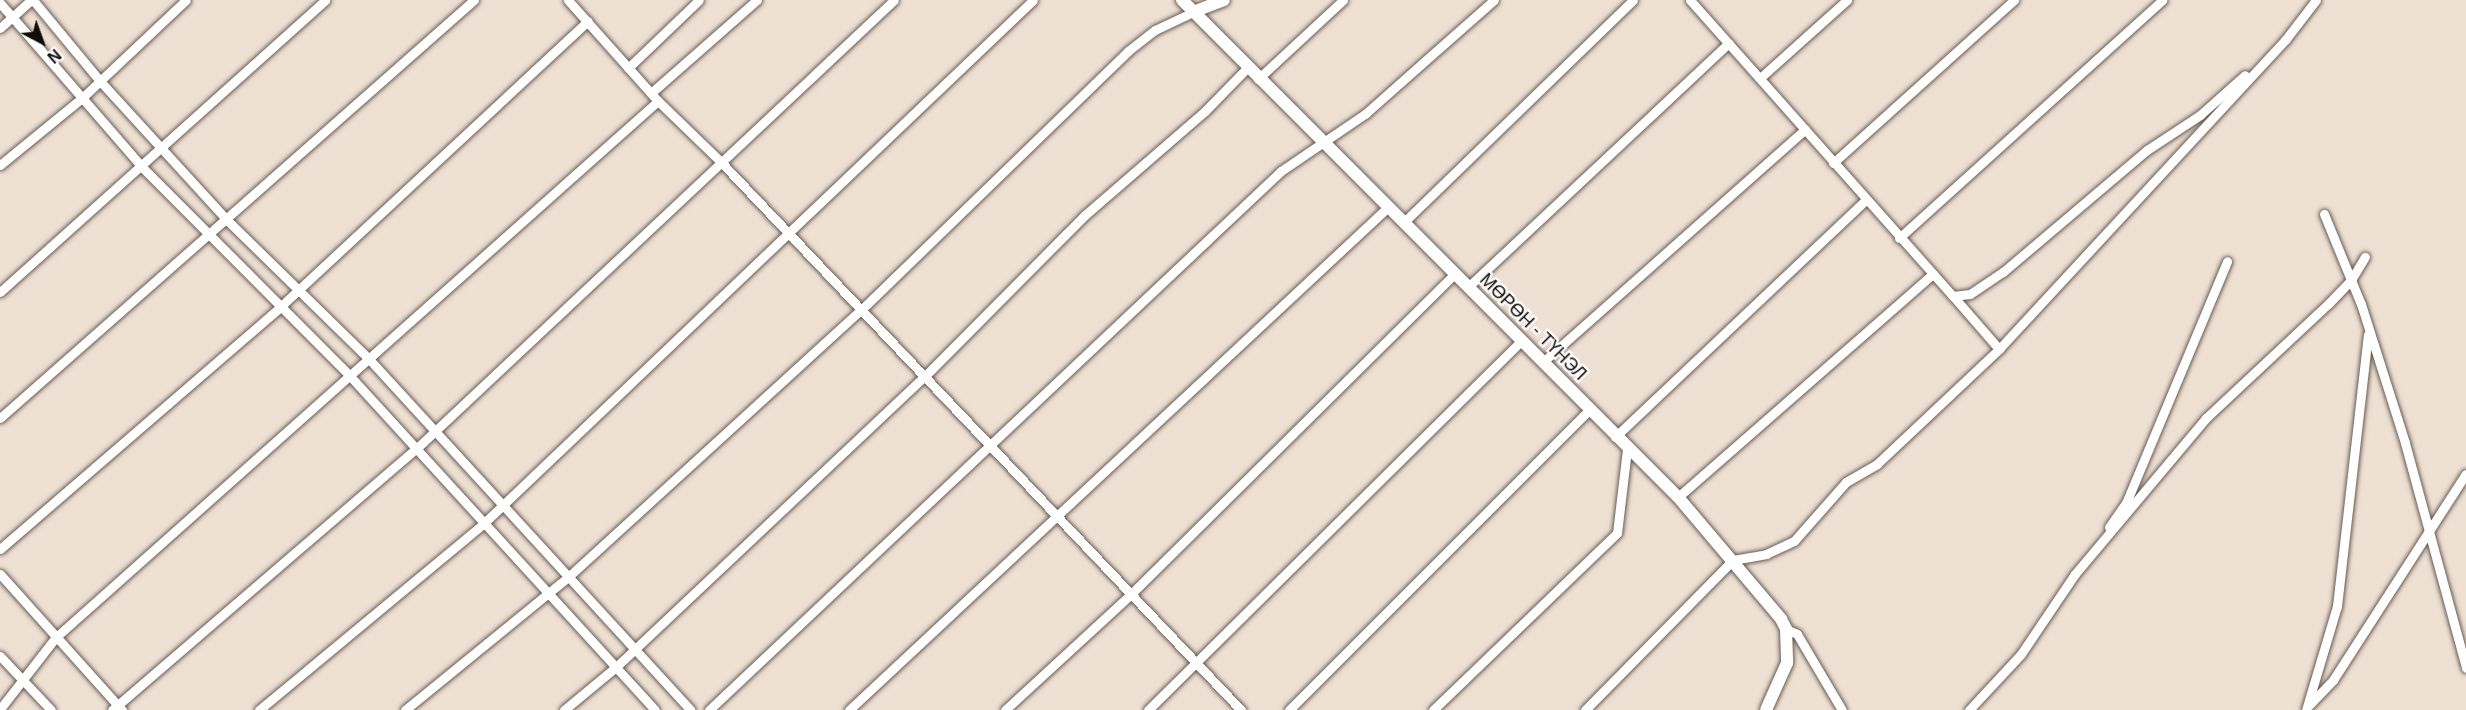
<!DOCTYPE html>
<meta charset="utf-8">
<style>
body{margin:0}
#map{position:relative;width:2466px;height:710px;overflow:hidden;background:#efe0d4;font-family:Arial,sans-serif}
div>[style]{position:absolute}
.roads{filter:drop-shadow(0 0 2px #685c51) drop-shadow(0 0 2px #685c51)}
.street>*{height:9px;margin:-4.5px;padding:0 4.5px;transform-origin:4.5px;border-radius:4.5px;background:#fff}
.secondary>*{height:12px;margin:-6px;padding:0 6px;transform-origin:6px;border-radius:6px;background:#fff}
span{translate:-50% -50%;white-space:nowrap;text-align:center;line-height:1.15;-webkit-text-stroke:4.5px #fff;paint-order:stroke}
.street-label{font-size:18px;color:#110c08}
.north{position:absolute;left:12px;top:12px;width:60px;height:60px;-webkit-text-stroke:4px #fff;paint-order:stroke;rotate:139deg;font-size:16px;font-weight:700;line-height:24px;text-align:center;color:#110c08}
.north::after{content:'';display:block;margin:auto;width:21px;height:27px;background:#110c08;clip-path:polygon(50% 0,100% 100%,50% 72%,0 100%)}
</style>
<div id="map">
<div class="roads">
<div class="street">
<div style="left:33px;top:0;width:105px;rotate:50.4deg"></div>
<div style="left:100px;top:81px;width:190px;rotate:47.6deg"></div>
<div style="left:228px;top:221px;width:197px;rotate:44.4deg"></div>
<div style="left:369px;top:359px;width:476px;rotate:47.5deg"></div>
<div style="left:568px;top:0;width:135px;rotate:48.3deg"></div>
<div style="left:658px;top:101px;width:86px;rotate:44.1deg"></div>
<div style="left:720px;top:161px;width:757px;rotate:46.5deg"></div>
<div style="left:1690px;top:0;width:396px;rotate:48.4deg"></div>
<div style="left:1953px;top:296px;width:17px;rotate:-7deg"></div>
<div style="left:1970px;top:294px;width:40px;rotate:-34deg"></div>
<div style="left:2003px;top:272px;width:189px;rotate:-40.3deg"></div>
<div style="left:2147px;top:150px;width:64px;rotate:-33.4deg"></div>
<div style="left:2200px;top:115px;width:60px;rotate:-41.6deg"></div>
<div style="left:0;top:3px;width:217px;rotate:49.1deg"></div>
<div style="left:142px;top:167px;width:295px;rotate:45.1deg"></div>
<div style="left:350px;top:376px;width:452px;rotate:47.6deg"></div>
<div style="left:0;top:28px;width:42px;rotate:-42.1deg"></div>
<div style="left:628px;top:68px;width:98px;rotate:-43.8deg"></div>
<div style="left:1760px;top:78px;width:117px;rotate:-41.9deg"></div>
<div style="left:1258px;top:79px;width:116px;rotate:-42.9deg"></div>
<div style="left:651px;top:93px;width:141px;rotate:-41.3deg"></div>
<div style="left:1833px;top:163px;width:244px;rotate:-42deg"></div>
<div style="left:0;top:165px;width:107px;rotate:-39.3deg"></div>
<div style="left:83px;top:97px;width:141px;rotate:-43.3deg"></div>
<div style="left:2324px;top:214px;width:97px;rotate:67.7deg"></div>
<div style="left:2361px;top:304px;width:146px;rotate:72.4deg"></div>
<div style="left:2405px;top:443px;width:233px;rotate:74.8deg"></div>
<div style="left:1403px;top:223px;width:320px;rotate:-44.1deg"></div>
<div style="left:1899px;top:238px;width:355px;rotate:-42.1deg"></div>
<div style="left:1468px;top:287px;width:357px;rotate:-43.1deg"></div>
<div style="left:0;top:292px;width:437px;rotate:-41.9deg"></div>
<div style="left:1953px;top:296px;width:70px;rotate:49deg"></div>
<div style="left:1544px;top:361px;width:349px;rotate:-41.6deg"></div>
<div style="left:0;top:418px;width:632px;rotate:-41.41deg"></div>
<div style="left:1615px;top:437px;width:345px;rotate:-43.4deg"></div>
<div style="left:1678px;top:497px;width:339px;rotate:-41.2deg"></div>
<div style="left:2109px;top:527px;width:29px;rotate:-55deg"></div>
<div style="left:2126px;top:503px;width:262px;rotate:-67.3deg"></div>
<div style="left:0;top:549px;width:370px;rotate:-40.8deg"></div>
<div style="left:280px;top:307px;width:420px;rotate:-42.9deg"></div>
<div style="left:0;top:574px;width:183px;rotate:48.1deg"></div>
<div style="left:1786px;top:629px;width:12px;rotate:24deg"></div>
<div style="left:1797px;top:634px;width:88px;rotate:59.4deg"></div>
<div style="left:0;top:656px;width:74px;rotate:46.6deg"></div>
<div style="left:2309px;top:705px;width:35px;rotate:-46deg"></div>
<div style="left:2333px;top:680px;width:245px;rotate:-57.2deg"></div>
<div style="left:0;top:709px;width:90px;rotate:-52.2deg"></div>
<div style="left:55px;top:638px;width:807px;rotate:-41.69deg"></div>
<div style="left:112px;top:710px;width:402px;rotate:-40.7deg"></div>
<div style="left:417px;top:448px;width:654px;rotate:-43.2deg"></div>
<div style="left:259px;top:710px;width:293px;rotate:-39.7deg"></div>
<div style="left:484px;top:523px;width:758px;rotate:-43.61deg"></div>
<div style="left:405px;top:710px;width:209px;rotate:-39.2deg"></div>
<div style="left:567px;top:578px;width:399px;rotate:-42.4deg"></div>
<div style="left:862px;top:309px;width:371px;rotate:-44.1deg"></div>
<div style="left:1128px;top:51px;width:34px;rotate:-38deg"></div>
<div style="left:1155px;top:30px;width:42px;rotate:-25.3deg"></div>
<div style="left:564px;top:710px;width:69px;rotate:-39.7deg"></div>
<div style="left:617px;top:666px;width:422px;rotate:-43.3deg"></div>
<div style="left:924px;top:377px;width:228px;rotate:-45.2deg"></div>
<div style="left:1085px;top:215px;width:159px;rotate:-40.9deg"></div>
<div style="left:1205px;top:111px;width:60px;rotate:-45.7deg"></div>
<div style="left:709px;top:710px;width:786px;rotate:-43.3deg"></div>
<div style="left:1281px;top:171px;width:102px;rotate:-34.2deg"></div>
<div style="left:1365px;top:114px;width:172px;rotate:-41.5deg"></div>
<div style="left:849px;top:710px;width:736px;rotate:-43.02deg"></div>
<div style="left:1005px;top:710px;width:170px;rotate:-42.6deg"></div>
<div style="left:1130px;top:595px;width:458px;rotate:-44.7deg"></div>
<div style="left:1148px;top:710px;width:526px;rotate:-44.69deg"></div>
<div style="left:1289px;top:710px;width:426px;rotate:-45deg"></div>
<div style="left:1433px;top:710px;width:255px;rotate:-43.9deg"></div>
<div style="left:1617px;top:533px;width:85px;rotate:-83.2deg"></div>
<div style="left:1585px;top:710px;width:211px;rotate:-45.4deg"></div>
<div style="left:1733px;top:560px;width:34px;rotate:-10deg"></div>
<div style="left:1766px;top:554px;width:31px;rotate:-25deg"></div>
<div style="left:1794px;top:541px;width:79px;rotate:-48.6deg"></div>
<div style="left:1846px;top:482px;width:36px;rotate:-30deg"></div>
<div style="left:1877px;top:464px;width:168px;rotate:-43.3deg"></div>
<div style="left:1999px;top:349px;width:422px;rotate:-47.2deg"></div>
<div style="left:2286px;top:39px;width:49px;rotate:-52.4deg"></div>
<div style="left:1969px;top:710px;width:76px;rotate:-47.1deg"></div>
<div style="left:2021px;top:654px;width:97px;rotate:-56deg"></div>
<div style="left:2075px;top:574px;width:204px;rotate:-50deg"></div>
<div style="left:2206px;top:418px;width:168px;rotate:-43.1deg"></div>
<div style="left:2329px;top:303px;width:32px;rotate:-46deg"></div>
<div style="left:2351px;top:280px;width:27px;rotate:-59deg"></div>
<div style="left:2306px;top:710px;width:109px;rotate:-73.4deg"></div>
<div style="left:2337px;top:606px;width:273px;rotate:-83.5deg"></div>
</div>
<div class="secondary">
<div style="left:1182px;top:0;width:702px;rotate:45.06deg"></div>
<div style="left:1678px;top:497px;width:160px;rotate:49.8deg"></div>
<div style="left:1781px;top:619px;width:11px;rotate:63deg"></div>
<div style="left:1786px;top:629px;width:34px;rotate:88deg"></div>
<div style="left:1787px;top:663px;width:51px;rotate:114.1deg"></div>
<div style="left:1193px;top:12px;width:33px;rotate:-21deg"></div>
</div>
</div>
<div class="street-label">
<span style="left:1533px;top:327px;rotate:45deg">МӨРӨН - ТҮНЭЛ</span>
</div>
<div class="north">N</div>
</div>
